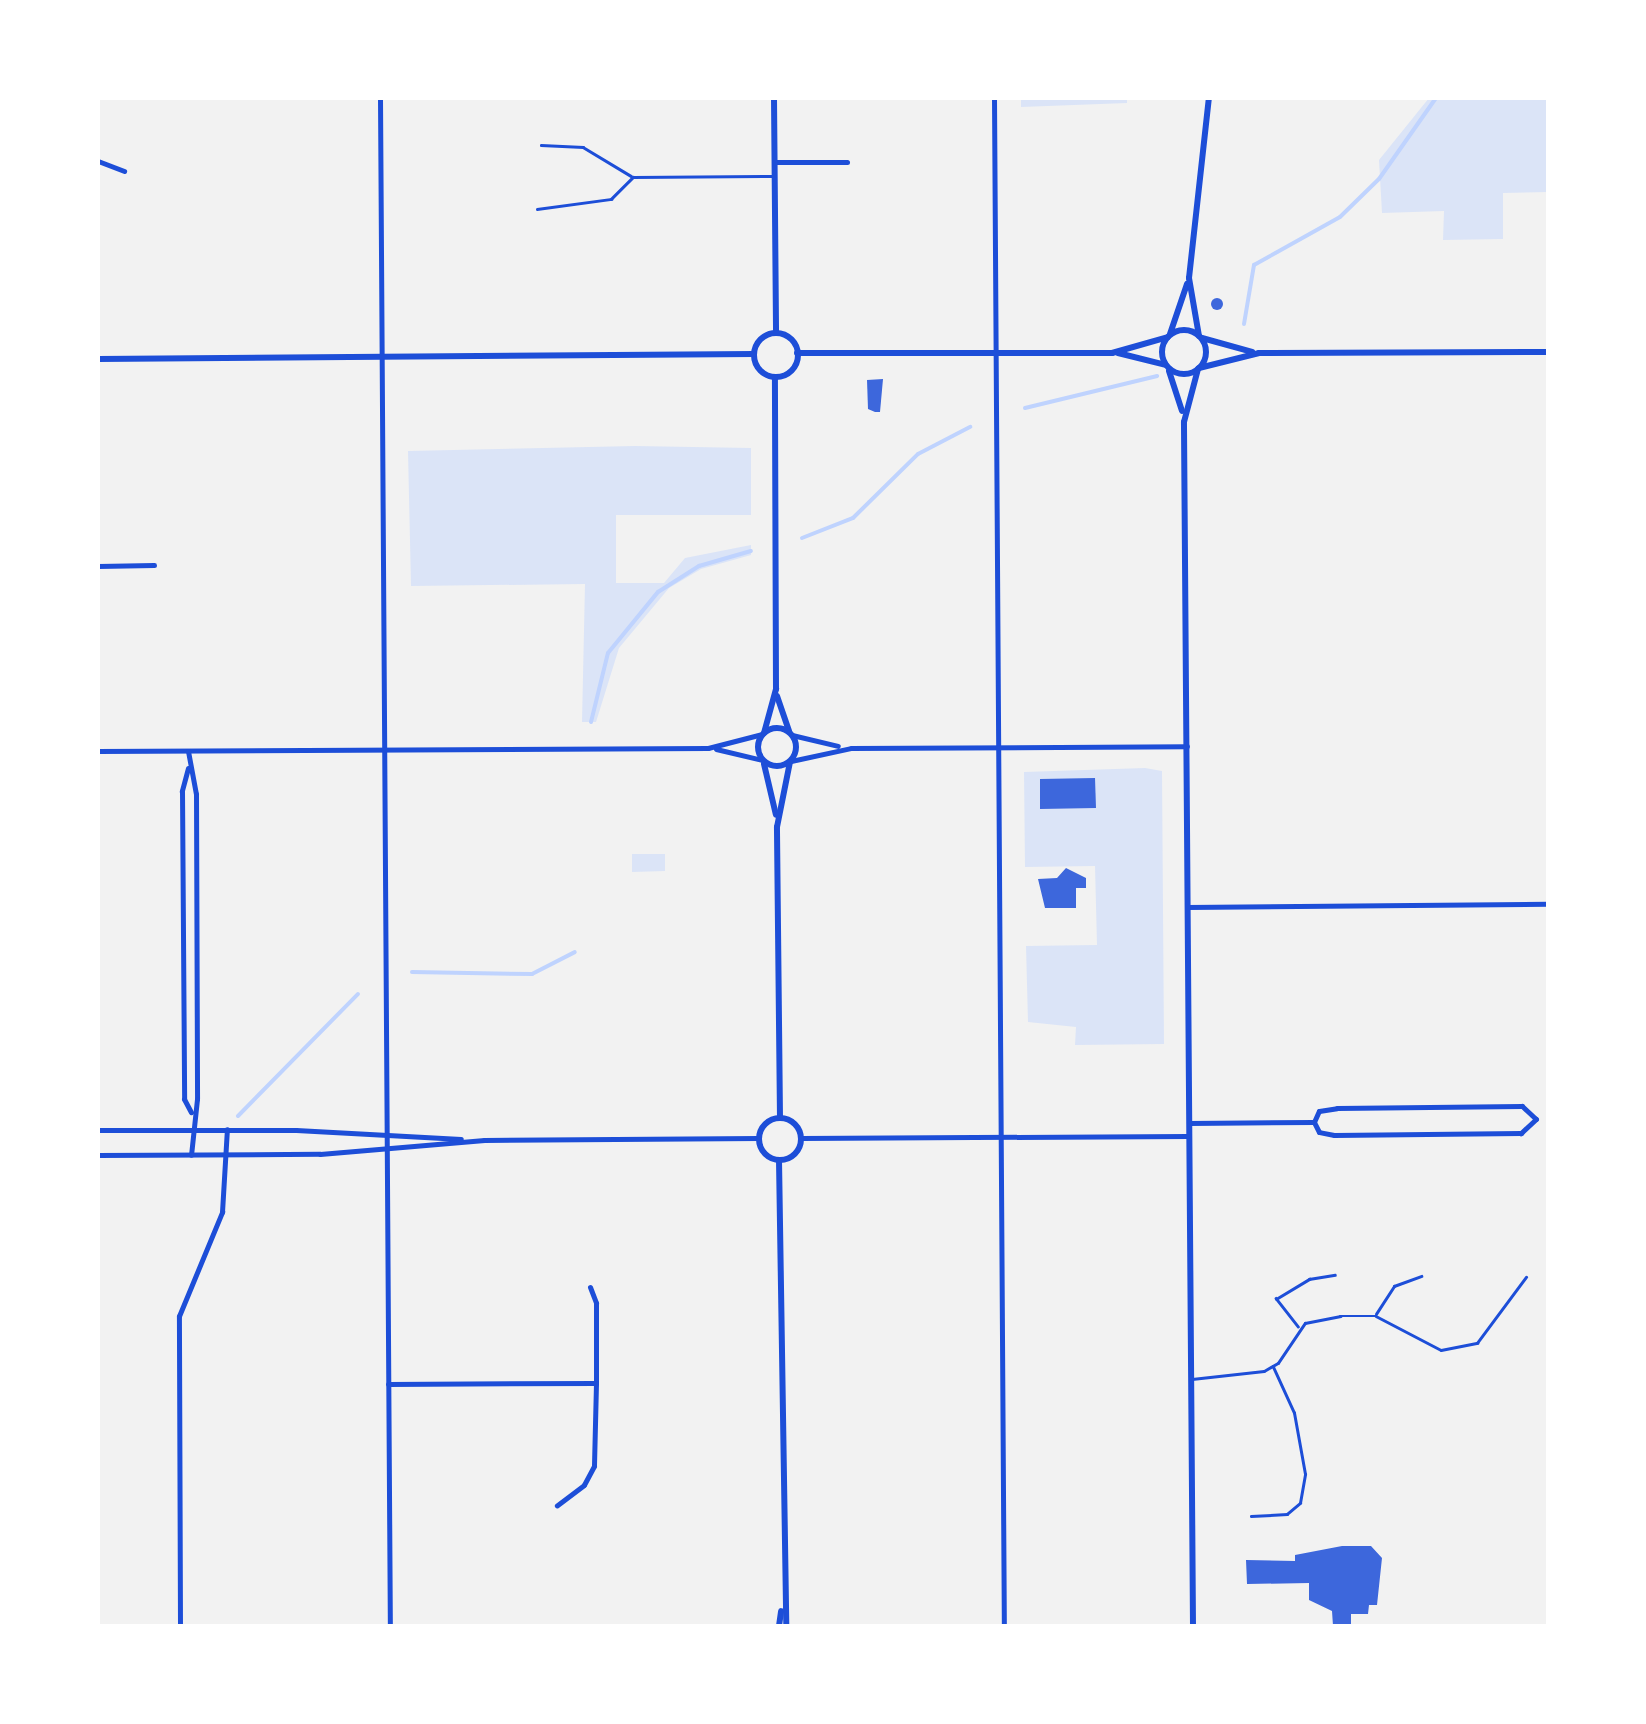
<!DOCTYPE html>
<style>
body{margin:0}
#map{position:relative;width:1646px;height:1724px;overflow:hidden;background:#f2f2f2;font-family:"Crimson Pro",serif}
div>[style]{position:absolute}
.green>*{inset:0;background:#dbe4f7}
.stream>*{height:4px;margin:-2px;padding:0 2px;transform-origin:2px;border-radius:2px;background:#bfd3fe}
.building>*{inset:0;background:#3d67dc}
.round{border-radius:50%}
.service>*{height:2.5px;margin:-1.25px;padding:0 1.25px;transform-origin:1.25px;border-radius:1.25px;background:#1d4ed8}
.minor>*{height:5px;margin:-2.5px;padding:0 2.5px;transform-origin:2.5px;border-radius:2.5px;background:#1d4ed8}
.tertiary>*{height:6px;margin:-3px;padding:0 3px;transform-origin:3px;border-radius:3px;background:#1d4ed8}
.tertiary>.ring{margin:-3px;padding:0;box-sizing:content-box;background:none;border:6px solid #1d4ed8;border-radius:50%}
.secondary>*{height:6px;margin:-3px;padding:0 3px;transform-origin:3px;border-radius:3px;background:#1d4ed8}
.secondary>.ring{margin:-3px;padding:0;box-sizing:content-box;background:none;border:6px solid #1d4ed8;border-radius:50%}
span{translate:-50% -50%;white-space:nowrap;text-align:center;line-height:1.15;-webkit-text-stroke:8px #fff;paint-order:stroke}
.frame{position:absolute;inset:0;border:100px solid #fff;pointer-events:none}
</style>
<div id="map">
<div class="green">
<div style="clip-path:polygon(1021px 98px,1127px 98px,1127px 103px,1021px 107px)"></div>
<div style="clip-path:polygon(1429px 98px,1548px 98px,1548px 192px,1503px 193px,1503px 239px,1443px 240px,1444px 211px,1382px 213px,1379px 160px)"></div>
<div style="clip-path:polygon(635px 446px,751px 448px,751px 515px,616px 515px,616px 583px,664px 583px,685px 558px,751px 545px,751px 555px,701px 569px,669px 588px,619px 648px,596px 722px,582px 722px,585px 584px,411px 586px,408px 451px)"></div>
<div style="clip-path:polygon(1145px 768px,1162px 771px,1164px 1044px,1075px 1045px,1076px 1027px,1028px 1022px,1026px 946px,1097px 945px,1095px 866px,1025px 867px,1024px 772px)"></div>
<div style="clip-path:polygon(632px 854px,665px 854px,665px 871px,632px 872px)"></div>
</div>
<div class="stream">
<div style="left:1244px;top:324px;width:60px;rotate:-80.4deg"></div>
<div style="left:1254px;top:265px;width:98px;rotate:-29.2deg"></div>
<div style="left:1340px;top:217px;width:54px;rotate:-44.3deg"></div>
<div style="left:1379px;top:179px;width:99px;rotate:-54.9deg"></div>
<div style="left:1025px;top:408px;width:136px;rotate:-13.6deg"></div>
<div style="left:802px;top:538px;width:55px;rotate:-21.4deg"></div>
<div style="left:853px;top:518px;width:91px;rotate:-44.6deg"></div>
<div style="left:918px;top:454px;width:59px;rotate:-27.4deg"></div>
<div style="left:591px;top:722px;width:71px;rotate:-76.2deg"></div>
<div style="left:608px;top:653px;width:79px;rotate:-50.7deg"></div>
<div style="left:658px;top:592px;width:49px;rotate:-32.4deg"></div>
<div style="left:699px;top:566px;width:54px;rotate:-16.1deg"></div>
<div style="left:412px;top:972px;width:120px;rotate:1deg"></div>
<div style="left:532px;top:974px;width:48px;rotate:-27.1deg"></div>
<div style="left:238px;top:1116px;width:171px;rotate:-45.5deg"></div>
</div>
<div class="building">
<div class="round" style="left:1211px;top:298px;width:12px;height:12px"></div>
<div style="clip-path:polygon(883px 379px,880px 412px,875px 412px,868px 409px,867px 380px)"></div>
<div style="clip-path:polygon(1095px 778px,1096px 808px,1040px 809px,1040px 779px)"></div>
<div style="clip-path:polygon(1066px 868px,1086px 878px,1086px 888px,1076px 888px,1076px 908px,1045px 908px,1038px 879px,1057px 878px)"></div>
<div style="clip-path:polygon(1342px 1546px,1371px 1546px,1382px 1558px,1377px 1605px,1369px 1605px,1368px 1614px,1351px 1614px,1351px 1626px,1333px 1626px,1332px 1611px,1309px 1600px,1309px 1583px,1247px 1584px,1246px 1560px,1295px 1561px,1295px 1555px)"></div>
</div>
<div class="service">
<div style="left:541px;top:145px;width:42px;rotate:2.7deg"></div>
<div style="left:583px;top:147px;width:56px;rotate:31.1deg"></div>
<div style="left:537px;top:209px;width:75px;rotate:-7.7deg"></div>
<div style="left:611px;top:199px;width:31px;rotate:-45deg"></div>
<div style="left:633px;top:177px;width:140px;rotate:-0.4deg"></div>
<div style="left:1376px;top:1314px;width:33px;rotate:-57deg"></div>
<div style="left:1394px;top:1286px;width:29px;rotate:-20deg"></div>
<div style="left:1298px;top:1327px;width:36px;rotate:-128deg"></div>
<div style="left:1276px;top:1299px;width:39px;rotate:-31deg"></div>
<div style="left:1309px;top:1279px;width:26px;rotate:-9deg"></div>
<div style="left:1192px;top:1379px;width:72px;rotate:-6.3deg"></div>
<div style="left:1264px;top:1371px;width:16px;rotate:-30deg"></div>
<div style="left:1278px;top:1363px;width:48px;rotate:-56deg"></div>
<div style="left:1305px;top:1323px;width:36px;rotate:-11deg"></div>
<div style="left:1340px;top:1316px;width:36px"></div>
<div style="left:1376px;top:1316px;width:73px;rotate:27.6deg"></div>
<div style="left:1441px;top:1350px;width:37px;rotate:-11deg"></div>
<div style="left:1477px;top:1343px;width:82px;rotate:-53.4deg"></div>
<div style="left:1251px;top:1516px;width:36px;rotate:-3deg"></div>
<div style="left:1287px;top:1514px;width:17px;rotate:-40deg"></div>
<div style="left:1300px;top:1503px;width:29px;rotate:-80deg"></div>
<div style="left:1305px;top:1474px;width:62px;rotate:-100.2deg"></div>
<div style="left:1294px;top:1413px;width:51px;rotate:-114.5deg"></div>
</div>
<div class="minor">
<div style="left:380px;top:98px;width:1528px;rotate:89.63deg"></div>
<div style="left:994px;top:98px;width:1528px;rotate:89.63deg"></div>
<div style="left:98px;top:161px;width:28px;rotate:21deg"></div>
<div style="left:774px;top:162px;width:73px"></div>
<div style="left:98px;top:566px;width:56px;rotate:-1deg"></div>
<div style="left:792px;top:735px;width:47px;rotate:13.4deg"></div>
<div style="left:716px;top:749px;width:47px;rotate:13.4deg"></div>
<div style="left:98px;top:751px;width:610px;rotate:-0.28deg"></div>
<div style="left:708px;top:748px;width:56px;rotate:-14.5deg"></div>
<div style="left:188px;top:751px;width:44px;rotate:79.5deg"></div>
<div style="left:196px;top:794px;width:305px;rotate:89.8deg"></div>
<div style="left:197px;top:1099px;width:56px;rotate:96.1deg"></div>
<div style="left:791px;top:761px;width:61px;rotate:-12.2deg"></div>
<div style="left:851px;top:748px;width:336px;rotate:-0.3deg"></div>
<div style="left:188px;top:768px;width:24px;rotate:105deg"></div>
<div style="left:182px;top:791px;width:308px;rotate:89.6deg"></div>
<div style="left:184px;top:1099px;width:15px;rotate:62deg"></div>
<div style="left:1187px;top:907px;width:361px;rotate:-0.5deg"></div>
<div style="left:1522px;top:1106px;width:19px;rotate:43deg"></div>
<div style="left:1536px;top:1119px;width:21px;rotate:137deg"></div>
<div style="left:1521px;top:1133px;width:187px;rotate:179.4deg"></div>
<div style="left:1334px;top:1135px;width:15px;rotate:-169deg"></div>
<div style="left:1319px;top:1132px;width:11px;rotate:-117deg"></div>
<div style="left:1314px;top:1122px;width:12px;rotate:-66deg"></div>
<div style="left:1319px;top:1111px;width:18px;rotate:-9deg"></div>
<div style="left:1337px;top:1108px;width:185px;rotate:-0.6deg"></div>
<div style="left:1189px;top:1123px;width:125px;rotate:-0.5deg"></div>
<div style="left:98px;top:1130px;width:198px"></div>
<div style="left:296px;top:1130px;width:165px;rotate:3.1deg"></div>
<div style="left:801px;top:1138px;width:387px;rotate:-0.3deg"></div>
<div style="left:98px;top:1155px;width:222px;rotate:-0.3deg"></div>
<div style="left:320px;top:1154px;width:165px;rotate:-4.9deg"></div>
<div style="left:484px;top:1140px;width:275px;rotate:-0.4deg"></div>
<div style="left:590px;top:1287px;width:17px;rotate:69deg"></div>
<div style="left:596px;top:1303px;width:80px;rotate:90deg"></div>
<div style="left:388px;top:1384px;width:208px;rotate:-0.3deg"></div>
<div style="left:596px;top:1383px;width:83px;rotate:91.4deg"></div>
<div style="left:594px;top:1466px;width:21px;rotate:118deg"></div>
<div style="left:584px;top:1485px;width:34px;rotate:143deg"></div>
<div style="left:180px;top:1626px;width:310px;rotate:-90.2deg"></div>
<div style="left:179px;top:1316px;width:113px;rotate:-67.5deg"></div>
<div style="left:222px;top:1212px;width:83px;rotate:-86.6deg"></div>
</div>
<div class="tertiary">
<div style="left:774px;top:98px;width:235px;rotate:89.5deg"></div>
<div class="ring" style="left:754px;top:333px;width:38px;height:38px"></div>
<div style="left:797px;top:353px;width:315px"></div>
<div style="left:1112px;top:353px;width:58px;rotate:-15.9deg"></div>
<div style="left:1118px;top:353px;width:49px;rotate:14deg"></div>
<div style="left:98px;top:359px;width:656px;rotate:-0.44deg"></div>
<div style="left:777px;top:696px;width:37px;rotate:71deg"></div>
<div class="ring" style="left:758px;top:728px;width:32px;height:32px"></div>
<div style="left:764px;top:733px;width:46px;rotate:-74.7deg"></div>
<div style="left:776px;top:689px;width:312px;rotate:-90.2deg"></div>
<div style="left:764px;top:764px;width:52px;rotate:76.8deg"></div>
<div style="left:780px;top:1118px;width:291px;rotate:-90.6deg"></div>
<div style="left:777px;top:827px;width:66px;rotate:-78.7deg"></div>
<div class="ring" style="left:759px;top:1118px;width:36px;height:36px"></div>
<div style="left:779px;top:1160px;width:466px;rotate:89.1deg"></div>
<div style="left:779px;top:1626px;width:15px;rotate:-82deg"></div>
</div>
<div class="secondary">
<div class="ring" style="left:1162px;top:330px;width:38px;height:38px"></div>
<div style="left:1170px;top:334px;width:53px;rotate:-71.2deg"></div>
<div style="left:1199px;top:336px;width:59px;rotate:-99.8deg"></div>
<div style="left:1189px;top:278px;width:181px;rotate:-83.7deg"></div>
<div style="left:1202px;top:338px;width:52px;rotate:15.6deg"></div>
<div style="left:1199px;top:368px;width:62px;rotate:-14deg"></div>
<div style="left:1259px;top:353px;width:289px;rotate:-0.2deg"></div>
<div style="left:1169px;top:371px;width:42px;rotate:72deg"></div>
<div style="left:1193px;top:1626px;width:1204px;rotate:-90.43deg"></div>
<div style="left:1184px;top:422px;width:55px;rotate:-75.2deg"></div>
</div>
<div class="frame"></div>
</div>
